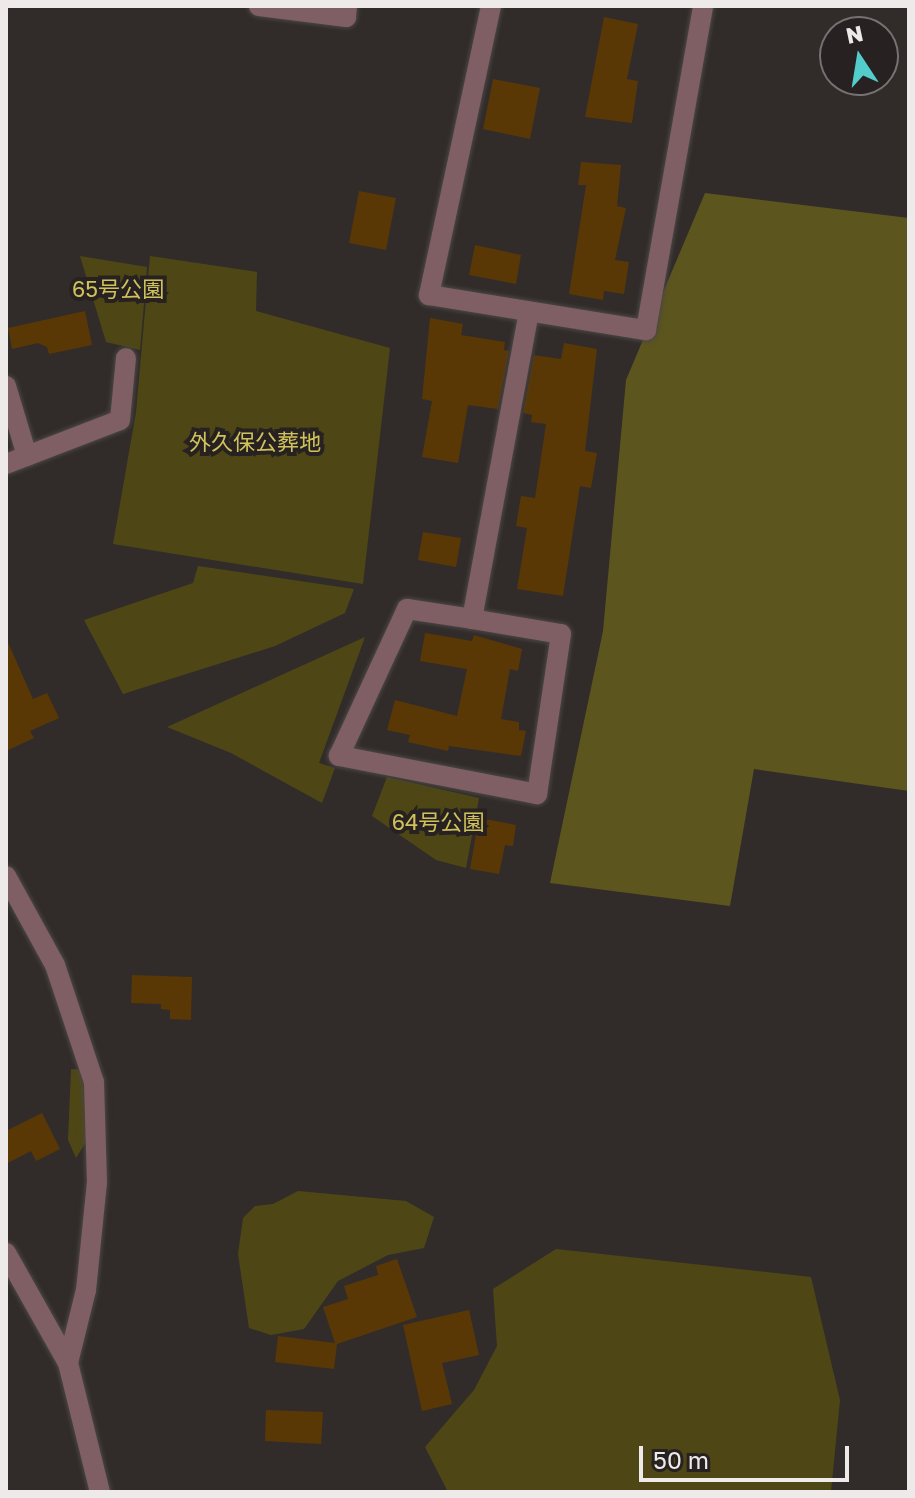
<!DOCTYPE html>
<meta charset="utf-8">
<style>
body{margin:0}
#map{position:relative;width:915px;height:1498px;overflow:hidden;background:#312c2a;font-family:"Golos Text","Noto Sans JP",sans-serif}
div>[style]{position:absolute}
.green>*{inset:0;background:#4e4715}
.forest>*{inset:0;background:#5d551e}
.building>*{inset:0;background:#593806}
.roads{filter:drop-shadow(0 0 2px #4b4745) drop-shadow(0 0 2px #4b4745)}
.street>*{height:20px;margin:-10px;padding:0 10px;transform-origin:10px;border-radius:10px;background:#805f64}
span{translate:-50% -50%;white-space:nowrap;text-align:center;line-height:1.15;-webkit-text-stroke:8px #272221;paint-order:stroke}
.park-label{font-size:22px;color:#d0c25b}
.frame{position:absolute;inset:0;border:8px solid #edeae9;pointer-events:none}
.north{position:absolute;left:819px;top:16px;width:80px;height:80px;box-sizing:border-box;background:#272221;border:2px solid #767271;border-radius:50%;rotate:348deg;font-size:22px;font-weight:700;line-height:32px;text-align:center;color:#edeae9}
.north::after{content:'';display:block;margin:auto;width:28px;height:36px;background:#52cdcc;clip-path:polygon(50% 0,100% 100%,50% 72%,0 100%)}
.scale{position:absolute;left:639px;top:1446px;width:210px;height:36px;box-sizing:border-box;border:4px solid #edeae9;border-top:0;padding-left:10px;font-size:24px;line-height:28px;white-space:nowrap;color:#edeae9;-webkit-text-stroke:6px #272221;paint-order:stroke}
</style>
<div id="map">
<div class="green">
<div style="clip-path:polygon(80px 256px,147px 267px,140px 350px,106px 342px)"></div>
<div style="clip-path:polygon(150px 256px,257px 272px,256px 311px,390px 348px,363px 584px,113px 544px,136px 412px)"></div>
<div style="clip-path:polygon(198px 566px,354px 589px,345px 613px,275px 646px,123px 694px,84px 620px,193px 583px)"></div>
<div style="clip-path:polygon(365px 637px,319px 763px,335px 768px,322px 803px,231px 753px,167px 727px)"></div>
<div style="clip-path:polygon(387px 777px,479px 798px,466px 868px,436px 860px,372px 816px)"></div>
<div style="clip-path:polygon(71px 1069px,83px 1070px,89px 1094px,88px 1139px,76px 1158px,68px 1140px)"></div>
<div style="clip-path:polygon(298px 1191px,406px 1201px,434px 1217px,424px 1248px,388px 1255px,338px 1281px,304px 1329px,271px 1335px,249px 1328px,238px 1254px,243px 1218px,255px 1206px,273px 1204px)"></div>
<div style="clip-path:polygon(556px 1249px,811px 1277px,840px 1400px,831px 1492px,448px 1492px,425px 1447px,474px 1390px,497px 1346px,493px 1289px)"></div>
</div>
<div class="forest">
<div style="clip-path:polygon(705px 193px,909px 218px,909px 791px,754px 769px,730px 906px,550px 883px,603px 631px,626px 380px)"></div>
</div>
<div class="building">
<div style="clip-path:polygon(604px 17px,638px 24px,627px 79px,638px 81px,632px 123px,585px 117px)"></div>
<div style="clip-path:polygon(493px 79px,540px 88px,530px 139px,483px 129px)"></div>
<div style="clip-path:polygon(581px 162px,621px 165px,617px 206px,626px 208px,615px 260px,629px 262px,624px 294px,604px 291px,603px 300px,569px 294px,586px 185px,578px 185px)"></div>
<div style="clip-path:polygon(359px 191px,396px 198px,386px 250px,349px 243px)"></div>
<div style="clip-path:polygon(475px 245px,521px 255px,516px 284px,469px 275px)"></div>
<div style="clip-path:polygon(85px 311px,92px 345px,49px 354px,47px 347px,38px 343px,12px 349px,8px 328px)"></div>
<div style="clip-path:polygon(430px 318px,463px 324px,461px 335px,505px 342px,504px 350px,509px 351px,498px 409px,468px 405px,458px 463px,422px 457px,432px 401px,422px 399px)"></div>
<div style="clip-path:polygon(564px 343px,597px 349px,585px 451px,597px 453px,591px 488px,580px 486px,563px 596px,517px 589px,527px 528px,516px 526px,521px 496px,535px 498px,546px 424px,531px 422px,532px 415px,523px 413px,534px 355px,561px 359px)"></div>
<div style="clip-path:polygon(423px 532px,461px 538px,456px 567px,418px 560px)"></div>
<div style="clip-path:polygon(425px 633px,472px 641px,474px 635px,522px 649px,518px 671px,510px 669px,501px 719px,519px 722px,519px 730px,526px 731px,521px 756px,449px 746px,448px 751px,408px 742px,410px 735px,387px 730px,395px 700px,457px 716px,467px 669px,420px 661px)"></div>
<div style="clip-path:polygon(6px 638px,33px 699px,47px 693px,59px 718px,30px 731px,34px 738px,6px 751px)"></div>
<div style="clip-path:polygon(479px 818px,516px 825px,513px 846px,505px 845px,499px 874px,470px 869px)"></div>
<div style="clip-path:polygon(132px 975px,192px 977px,191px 1020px,170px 1019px,170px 1010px,161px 1009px,161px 1004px,131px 1003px)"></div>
<div style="clip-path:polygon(42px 1113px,60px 1149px,36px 1161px,31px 1151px,6px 1164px,6px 1131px)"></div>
<div style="clip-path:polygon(397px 1259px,417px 1317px,337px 1344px,334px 1369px,275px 1362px,278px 1336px,335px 1343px,323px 1307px,348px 1299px,344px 1286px,378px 1275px,376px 1266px)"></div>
<div style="clip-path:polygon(469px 1310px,479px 1355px,442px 1363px,452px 1404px,422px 1411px,403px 1325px)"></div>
<div style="clip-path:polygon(266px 1410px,323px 1412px,321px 1444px,265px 1441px)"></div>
</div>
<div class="roads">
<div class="street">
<div style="left:259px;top:6px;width:88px;rotate:7.2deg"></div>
<div style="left:346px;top:17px;width:11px;rotate:-85deg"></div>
<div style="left:491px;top:6px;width:296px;rotate:102.1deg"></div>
<div style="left:429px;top:295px;width:220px;rotate:9.2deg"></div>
<div style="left:646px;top:330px;width:329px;rotate:-80deg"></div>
<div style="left:6px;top:386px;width:73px;rotate:73.3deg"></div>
<div style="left:6px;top:464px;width:122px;rotate:-21.1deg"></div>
<div style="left:120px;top:420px;width:62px;rotate:-84.5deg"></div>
<div style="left:472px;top:619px;width:90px;rotate:9.6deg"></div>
<div style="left:561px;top:634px;width:162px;rotate:98.5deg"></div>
<div style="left:537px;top:794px;width:202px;rotate:-169.1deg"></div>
<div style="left:339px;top:756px;width:162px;rotate:-65.2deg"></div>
<div style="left:407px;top:609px;width:66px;rotate:8.7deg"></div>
<div style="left:472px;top:619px;width:312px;rotate:-79.5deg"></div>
<div style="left:6px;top:876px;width:102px;rotate:61.2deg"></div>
<div style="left:55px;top:965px;width:123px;rotate:71.6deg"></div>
<div style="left:94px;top:1082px;width:100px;rotate:88.3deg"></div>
<div style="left:97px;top:1182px;width:109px;rotate:95.8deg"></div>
<div style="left:86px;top:1290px;width:75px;rotate:103.9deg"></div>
<div style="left:6px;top:1253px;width:126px;rotate:60.6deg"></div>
<div style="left:68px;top:1363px;width:133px;rotate:76.1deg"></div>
</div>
</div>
<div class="park-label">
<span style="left:118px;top:289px">65号公園</span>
<span style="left:255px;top:442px">外久保公葬地</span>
<span style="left:438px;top:822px">64号公園</span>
</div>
<div class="frame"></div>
<div class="north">N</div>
<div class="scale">50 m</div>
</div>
